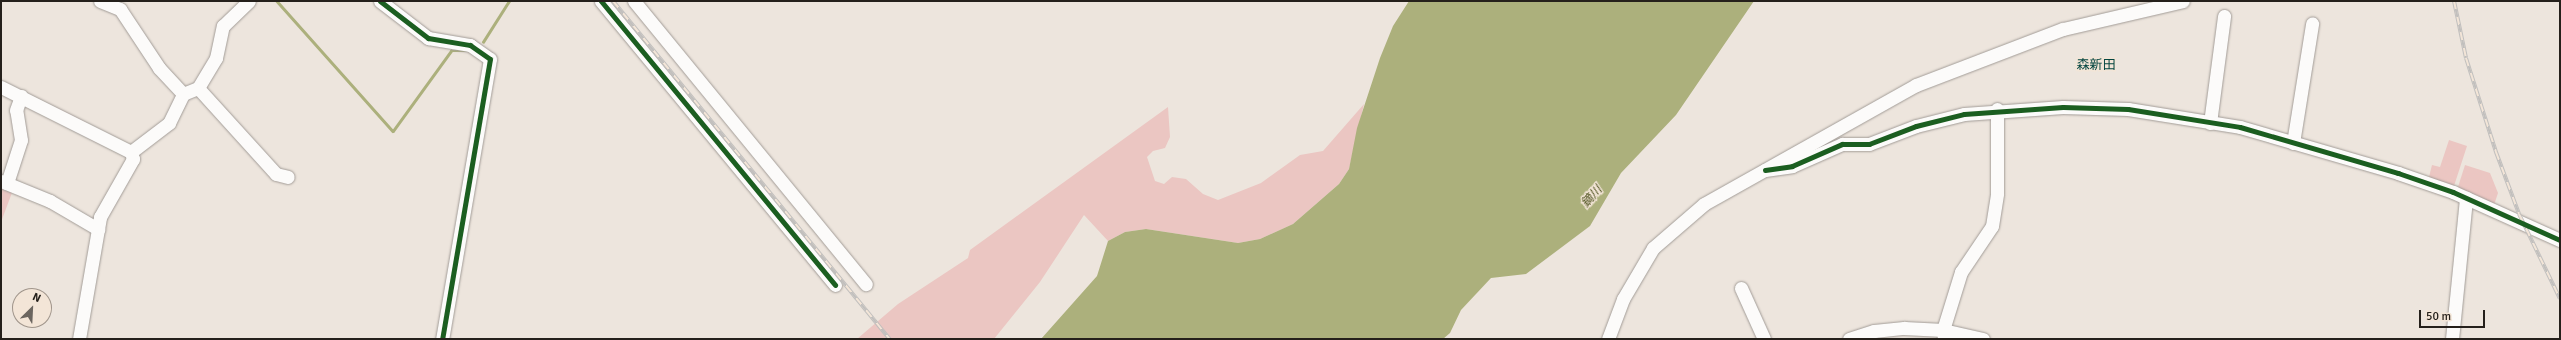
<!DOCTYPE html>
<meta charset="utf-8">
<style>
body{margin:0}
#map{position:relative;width:2561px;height:340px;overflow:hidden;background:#ede5dd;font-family:Signika,"Noto Sans JP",sans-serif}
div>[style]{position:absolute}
.green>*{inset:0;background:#ebc6c2}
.water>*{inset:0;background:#acb07c}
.stream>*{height:2.5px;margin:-1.25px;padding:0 1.25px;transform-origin:1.25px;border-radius:1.25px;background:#acb07c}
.roads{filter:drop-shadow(0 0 1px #a29c97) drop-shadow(0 0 1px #a29c97)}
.minor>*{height:13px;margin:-6.5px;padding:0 6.5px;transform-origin:6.5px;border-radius:6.5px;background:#fcfbfa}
.rail>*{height:4px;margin-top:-2px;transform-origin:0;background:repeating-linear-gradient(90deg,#f3e5d7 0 8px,#c1bfbd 0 16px);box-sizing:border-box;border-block:1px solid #c1bfbd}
.cycleway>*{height:5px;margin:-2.5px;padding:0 2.5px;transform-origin:2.5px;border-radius:2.5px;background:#1b5e20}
span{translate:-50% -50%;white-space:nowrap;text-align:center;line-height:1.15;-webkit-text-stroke:3px #f3e5d7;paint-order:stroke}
.water-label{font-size:12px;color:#474c17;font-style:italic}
.quarter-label{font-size:13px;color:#034540}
.frame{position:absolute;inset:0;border:2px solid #25201b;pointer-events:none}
.north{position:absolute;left:12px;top:288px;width:40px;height:40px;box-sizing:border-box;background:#f3e5d7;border:1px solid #a1968c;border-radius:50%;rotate:24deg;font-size:11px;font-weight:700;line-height:16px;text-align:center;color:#25201b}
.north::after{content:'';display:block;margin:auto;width:14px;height:18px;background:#6b655f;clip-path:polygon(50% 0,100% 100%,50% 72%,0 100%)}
.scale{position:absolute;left:2419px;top:310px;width:66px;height:18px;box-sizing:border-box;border:2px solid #25201b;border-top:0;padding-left:5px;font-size:12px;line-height:14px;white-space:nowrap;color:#25201b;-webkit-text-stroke:3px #f3e5d7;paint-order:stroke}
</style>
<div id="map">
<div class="green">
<div style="clip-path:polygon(1364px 104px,1349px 169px,1339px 184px,1293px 224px,1260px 239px,1238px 243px,1146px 229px,1125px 232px,1108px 241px,1084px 215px,1040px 282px,994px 339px,857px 339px,898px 304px,968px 258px,970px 250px,1168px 107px,1170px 137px,1165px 148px,1153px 151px,1147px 157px,1155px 181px,1164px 184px,1172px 177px,1186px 179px,1203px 194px,1218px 200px,1261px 183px,1300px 155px,1323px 151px)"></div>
<div style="clip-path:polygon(2449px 140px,2467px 146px,2453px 189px,2428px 181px,2432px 165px,2440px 167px)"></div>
<div style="clip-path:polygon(2465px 165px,2490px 173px,2498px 193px,2494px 205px,2457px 190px)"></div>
<div style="clip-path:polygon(1px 185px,13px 190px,1px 222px)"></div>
</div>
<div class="water">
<div style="clip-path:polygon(1409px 1px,1754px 1px,1676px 115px,1621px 173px,1590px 226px,1526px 274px,1491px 278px,1461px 310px,1450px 333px,1443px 339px,1041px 339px,1097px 276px,1108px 241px,1125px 232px,1146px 229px,1238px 243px,1260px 239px,1293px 224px,1339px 184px,1349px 169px,1357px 128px,1380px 58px,1393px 26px)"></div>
</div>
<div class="stream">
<div style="left:277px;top:1px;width:174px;rotate:48.3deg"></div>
<div style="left:393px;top:131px;width:99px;rotate:-54.1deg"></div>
<div style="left:451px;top:51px;width:18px"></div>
<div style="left:483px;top:42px;width:49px;rotate:-57.6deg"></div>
</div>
<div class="roads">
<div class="minor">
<div style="left:100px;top:1px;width:22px;rotate:22deg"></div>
<div style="left:120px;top:9px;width:71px;rotate:56.5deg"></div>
<div style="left:159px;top:68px;width:35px;rotate:47deg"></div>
<div style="left:380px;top:1px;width:61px;rotate:37.6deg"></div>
<div style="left:428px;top:38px;width:43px;rotate:9.5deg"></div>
<div style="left:470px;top:45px;width:24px;rotate:35deg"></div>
<div style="left:490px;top:59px;width:284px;rotate:99.7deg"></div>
<div style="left:601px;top:1px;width:368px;rotate:50.5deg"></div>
<div style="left:634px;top:1px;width:366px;rotate:50.7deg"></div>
<div style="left:1px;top:87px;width:145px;rotate:26.6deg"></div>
<div style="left:131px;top:152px;width:48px;rotate:-37.3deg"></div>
<div style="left:169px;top:123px;width:32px;rotate:-64deg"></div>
<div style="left:183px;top:94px;width:16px;rotate:-22deg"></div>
<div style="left:198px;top:88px;width:35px;rotate:-59deg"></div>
<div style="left:216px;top:58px;width:33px;rotate:-78deg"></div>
<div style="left:223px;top:26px;width:36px;rotate:-44deg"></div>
<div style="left:198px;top:88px;width:116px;rotate:47.8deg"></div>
<div style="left:276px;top:174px;width:12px;rotate:14deg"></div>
<div style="left:2210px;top:123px;width:108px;rotate:-82.5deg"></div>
<div style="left:2293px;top:143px;width:121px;rotate:-80.9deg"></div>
<div style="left:1765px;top:170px;width:27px;rotate:-8deg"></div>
<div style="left:1792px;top:166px;width:55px;rotate:-23.7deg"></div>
<div style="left:1842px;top:144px;width:27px"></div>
<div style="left:1869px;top:144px;width:50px;rotate:-21deg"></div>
<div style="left:1916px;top:126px;width:49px;rotate:-14deg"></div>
<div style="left:1964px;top:114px;width:99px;rotate:-4deg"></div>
<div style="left:2063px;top:107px;width:65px;rotate:1.8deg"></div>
<div style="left:2128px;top:109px;width:113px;rotate:9.1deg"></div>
<div style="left:2240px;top:127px;width:165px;rotate:16.2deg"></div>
<div style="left:2398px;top:173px;width:58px;rotate:19.1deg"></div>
<div style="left:2453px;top:192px;width:117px;rotate:24.2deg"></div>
<div style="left:1px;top:181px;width:53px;rotate:22.2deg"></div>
<div style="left:50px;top:201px;width:56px;rotate:30.3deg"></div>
<div style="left:7px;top:183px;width:45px;rotate:-72deg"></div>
<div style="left:21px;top:140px;width:30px;rotate:-99deg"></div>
<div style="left:16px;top:110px;width:15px;rotate:-70deg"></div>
<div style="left:1741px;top:288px;width:56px;rotate:65.7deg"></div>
<div style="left:79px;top:339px;width:124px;rotate:-80.2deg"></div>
<div style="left:100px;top:217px;width:67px;rotate:-60.4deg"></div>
<div style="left:133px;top:159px;width:7px;rotate:-106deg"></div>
<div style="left:1608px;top:339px;width:43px;rotate:-69.4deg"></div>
<div style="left:1623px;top:299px;width:59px;rotate:-59.5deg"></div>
<div style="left:1653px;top:248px;width:67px;rotate:-40.8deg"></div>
<div style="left:1704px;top:204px;width:243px;rotate:-29.3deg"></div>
<div style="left:1916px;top:85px;width:157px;rotate:-20.9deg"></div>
<div style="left:2063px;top:29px;width:123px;rotate:-13.1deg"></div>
<div style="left:1849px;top:339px;width:26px;rotate:-18deg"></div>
<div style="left:1874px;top:331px;width:30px;rotate:-6deg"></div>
<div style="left:1904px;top:328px;width:39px;rotate:3deg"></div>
<div style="left:1943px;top:330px;width:41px;rotate:12.7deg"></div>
<div style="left:1944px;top:339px;width:9px;rotate:-96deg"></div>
<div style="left:1943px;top:330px;width:61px;rotate:-72.8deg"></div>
<div style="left:1961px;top:272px;width:55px;rotate:-56deg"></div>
<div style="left:1992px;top:226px;width:33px;rotate:-81deg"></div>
<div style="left:1997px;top:193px;width:84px;rotate:-90deg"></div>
<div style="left:2452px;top:339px;width:142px;rotate:-84.3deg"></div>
</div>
</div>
<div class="rail">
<div style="left:613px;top:1px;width:437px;rotate:50.7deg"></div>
<div style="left:2454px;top:1px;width:58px;rotate:78.1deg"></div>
<div style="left:2466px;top:58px;width:99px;rotate:72.3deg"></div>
<div style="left:2496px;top:152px;width:66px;rotate:69.6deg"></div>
<div style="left:2519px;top:214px;width:94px;rotate:64.2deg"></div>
</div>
<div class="cycleway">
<div style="left:380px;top:1px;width:61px;rotate:37.6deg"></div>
<div style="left:428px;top:38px;width:43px;rotate:9.5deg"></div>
<div style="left:470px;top:45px;width:24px;rotate:35deg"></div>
<div style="left:490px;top:59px;width:284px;rotate:99.7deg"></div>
<div style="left:601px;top:1px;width:368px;rotate:50.5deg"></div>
<div style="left:1765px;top:170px;width:27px;rotate:-8deg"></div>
<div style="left:1792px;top:166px;width:55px;rotate:-23.7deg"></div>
<div style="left:1842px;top:144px;width:27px"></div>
<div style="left:1869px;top:144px;width:50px;rotate:-21deg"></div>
<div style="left:1916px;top:126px;width:49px;rotate:-14deg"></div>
<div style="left:1964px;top:114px;width:99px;rotate:-4deg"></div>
<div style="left:2063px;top:107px;width:65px;rotate:1.8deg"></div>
<div style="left:2128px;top:109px;width:113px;rotate:9.1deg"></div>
<div style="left:2240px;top:127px;width:165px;rotate:16.2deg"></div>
<div style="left:2398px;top:173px;width:58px;rotate:19.1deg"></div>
<div style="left:2453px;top:192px;width:117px;rotate:24.2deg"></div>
</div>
<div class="water-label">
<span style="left:1592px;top:197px;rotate:-48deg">鏑川</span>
</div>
<div class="quarter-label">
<span style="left:2096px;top:65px">森新田</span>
</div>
<div class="frame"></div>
<div class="north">N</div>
<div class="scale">50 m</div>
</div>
